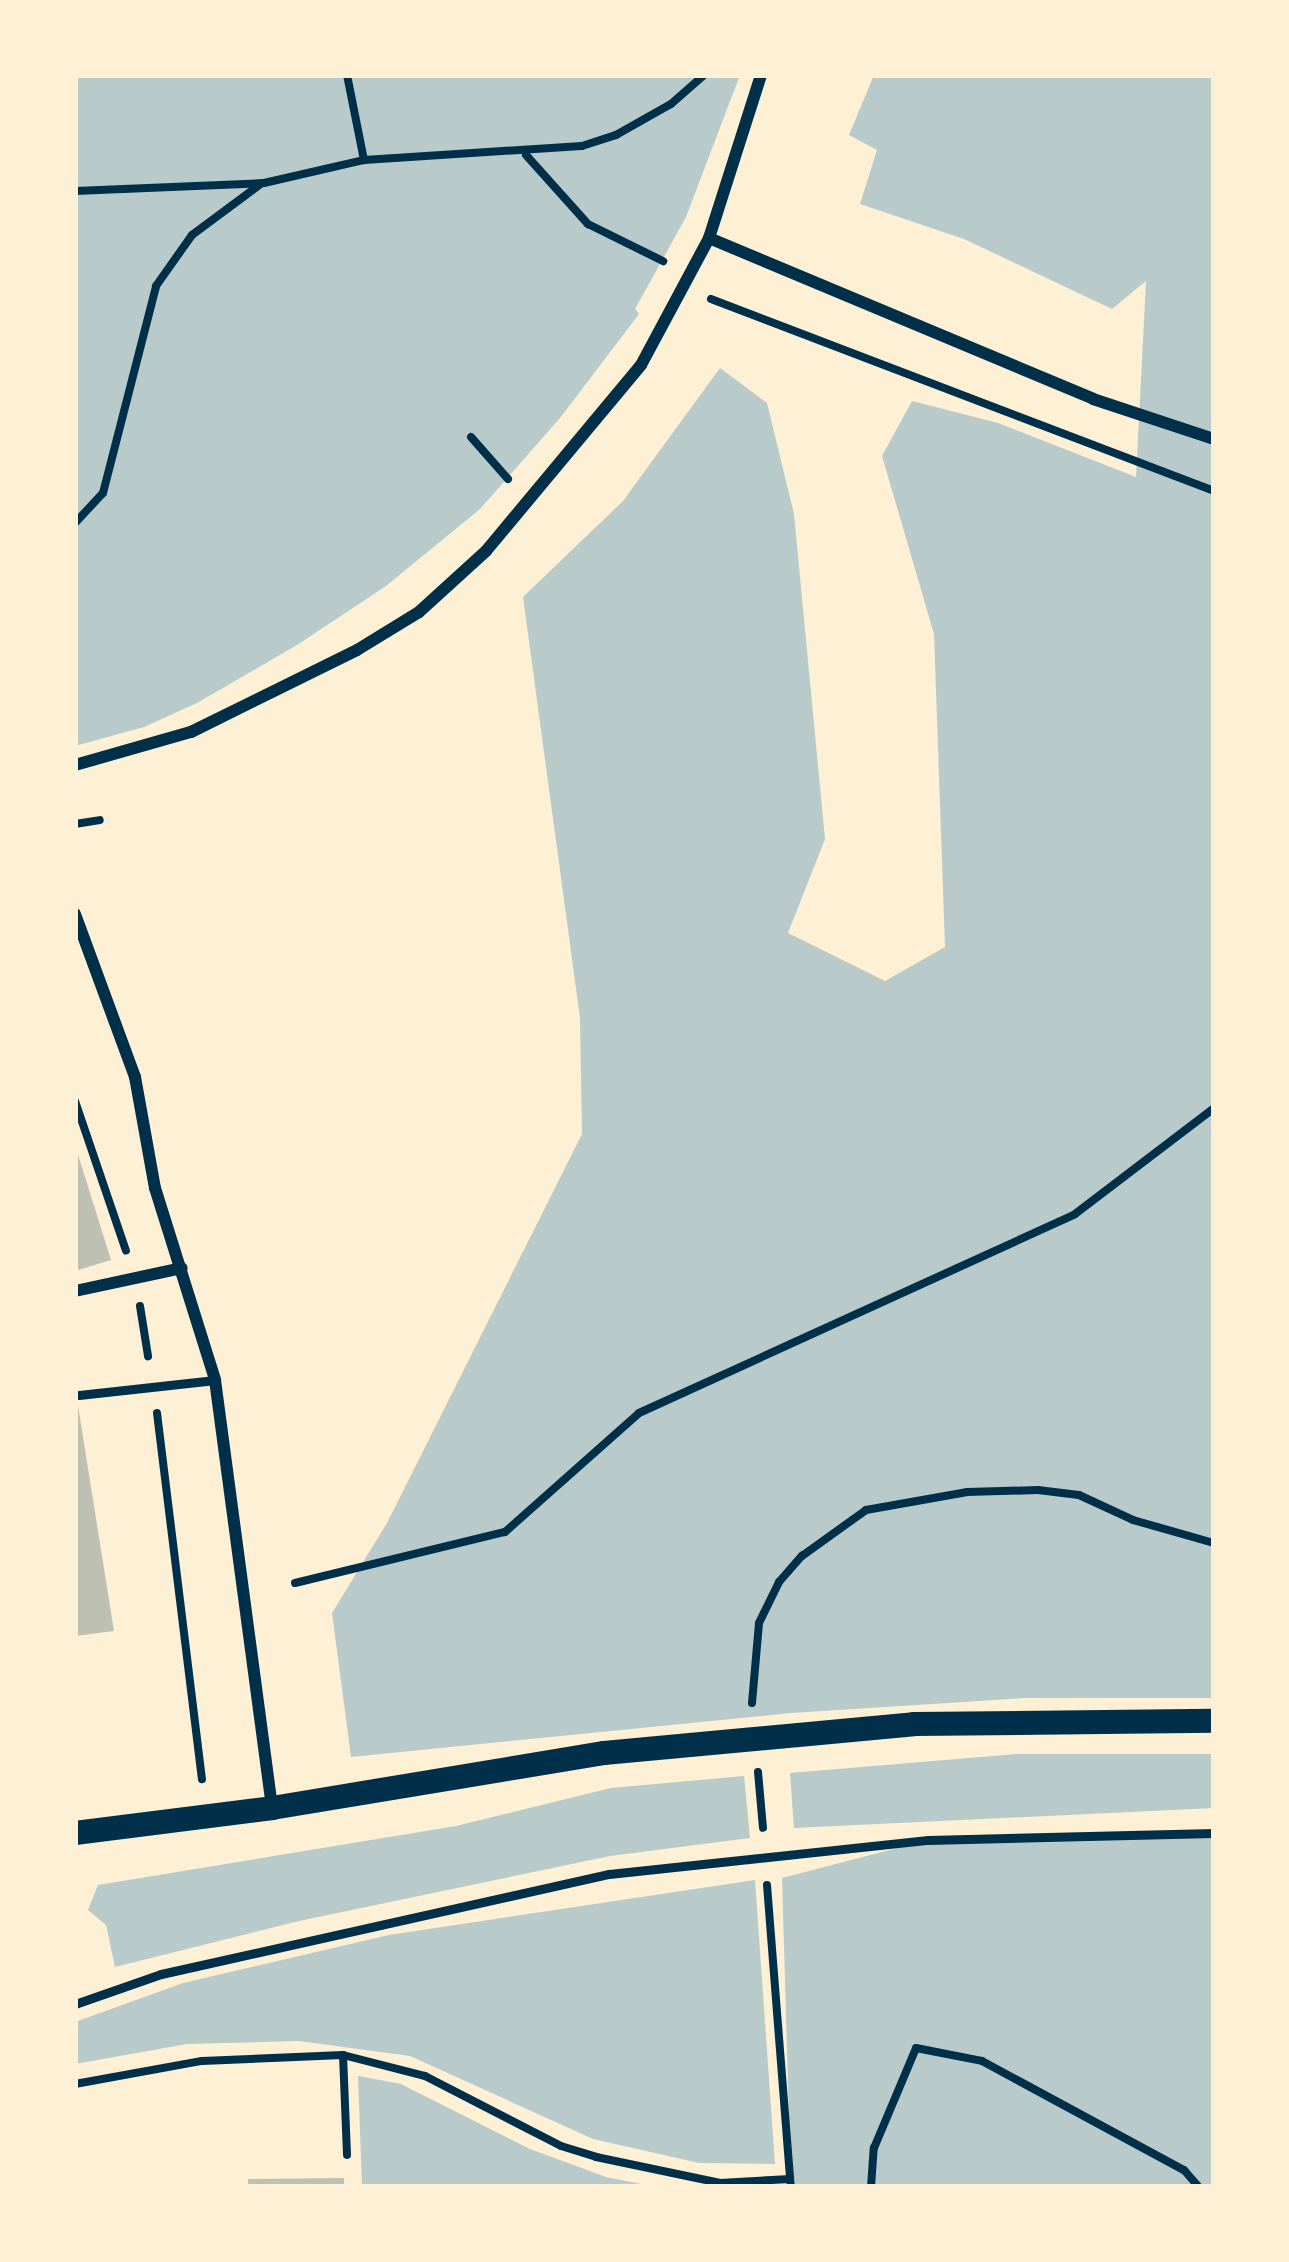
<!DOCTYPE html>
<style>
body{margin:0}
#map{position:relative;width:1289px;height:2262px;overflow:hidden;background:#fdf0d5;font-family:"Sofia Sans Condensed",sans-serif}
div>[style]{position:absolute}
.green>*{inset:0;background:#b9caca}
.building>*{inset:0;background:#bec0b2}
.path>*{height:8px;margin:-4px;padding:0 4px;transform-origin:4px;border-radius:4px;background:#003049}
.service>*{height:9px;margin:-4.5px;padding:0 4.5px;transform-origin:4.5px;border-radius:4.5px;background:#003049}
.minor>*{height:12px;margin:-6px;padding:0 6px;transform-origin:6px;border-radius:6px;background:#003049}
.secondary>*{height:24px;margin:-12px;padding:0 12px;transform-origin:12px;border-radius:12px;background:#003049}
span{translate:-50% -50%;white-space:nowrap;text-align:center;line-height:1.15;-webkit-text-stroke:9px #fdf0d5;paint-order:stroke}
.frame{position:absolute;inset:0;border:78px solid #fdf0d5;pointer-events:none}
</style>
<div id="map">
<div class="green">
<div style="clip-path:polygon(75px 75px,740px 75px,686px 217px,635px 309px,639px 314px,560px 418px,480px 509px,386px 586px,297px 645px,197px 703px,144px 727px,75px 746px)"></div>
<div style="clip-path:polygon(874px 75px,1214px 75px,1214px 1698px,1024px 1698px,791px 1713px,351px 1757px,332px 1613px,387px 1523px,582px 1134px,580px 1018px,523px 597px,623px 501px,720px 368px,767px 403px,794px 514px,825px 839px,788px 933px,885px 981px,945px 947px,934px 634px,882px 456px,912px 401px,998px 423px,1136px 477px,1146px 281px,1112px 309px,964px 239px,860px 204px,877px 150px,849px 135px)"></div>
<div style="clip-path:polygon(1017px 1754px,1214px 1754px,1214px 1808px,794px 1828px,790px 1773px)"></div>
<div style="clip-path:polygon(744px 1776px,750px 1838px,610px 1856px,299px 1921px,115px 1967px,106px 1925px,88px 1910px,98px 1885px,456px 1826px,611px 1788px)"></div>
<div style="clip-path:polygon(1214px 1833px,1214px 2187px,791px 2187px,782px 1878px,928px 1840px)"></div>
<div style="clip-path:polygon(755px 1880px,775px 2164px,699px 2163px,593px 2139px,410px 2056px,299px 2041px,187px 2044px,75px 2064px,75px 2022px,183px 1983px,389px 1935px)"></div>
<div style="clip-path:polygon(358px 2076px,401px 2084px,530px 2149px,606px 2177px,656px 2187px,362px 2187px)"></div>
</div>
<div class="building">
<div style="clip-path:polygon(75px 1145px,111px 1260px,75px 1271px)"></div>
<div style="clip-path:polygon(75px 1387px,114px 1631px,75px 1636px)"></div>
<div style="clip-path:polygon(344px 2178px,344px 2187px,248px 2187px,248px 2179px)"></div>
</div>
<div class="path">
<div style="left:347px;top:75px;width:87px;rotate:78.7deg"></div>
<div style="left:526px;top:155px;width:93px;rotate:48.1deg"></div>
<div style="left:588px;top:224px;width:84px;rotate:26.3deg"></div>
<div style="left:75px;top:191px;width:189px;rotate:-2.4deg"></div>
<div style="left:264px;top:183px;width:103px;rotate:-13deg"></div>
<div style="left:364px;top:160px;width:218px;rotate:-3.7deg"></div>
<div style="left:582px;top:146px;width:36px;rotate:-18deg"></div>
<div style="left:616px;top:135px;width:63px;rotate:-29.4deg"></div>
<div style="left:671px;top:104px;width:44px;rotate:-41.3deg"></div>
<div style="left:711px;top:299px;width:538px;rotate:20.89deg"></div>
<div style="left:471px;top:437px;width:56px;rotate:48.6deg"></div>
<div style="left:75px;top:523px;width:41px;rotate:-47deg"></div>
<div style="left:103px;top:493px;width:214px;rotate:-75.6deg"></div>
<div style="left:156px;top:286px;width:62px;rotate:-54.8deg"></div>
<div style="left:192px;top:235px;width:87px;rotate:-36.6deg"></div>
<div style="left:75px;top:824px;width:25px;rotate:-9deg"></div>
<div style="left:75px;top:1101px;width:158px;rotate:71.2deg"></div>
<div style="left:140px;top:1306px;width:51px;rotate:80.9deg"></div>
<div style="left:157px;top:1413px;width:369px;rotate:83deg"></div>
<div style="left:295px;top:1583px;width:216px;rotate:-13.7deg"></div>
<div style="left:505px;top:1532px;width:179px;rotate:-41.6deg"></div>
<div style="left:639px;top:1413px;width:479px;rotate:-24.5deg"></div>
<div style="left:1075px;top:1214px;width:175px;rotate:-37.3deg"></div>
<div style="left:752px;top:1703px;width:80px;rotate:-85deg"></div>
<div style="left:759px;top:1623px;width:46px;rotate:-64deg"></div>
<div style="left:779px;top:1582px;width:35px;rotate:-49deg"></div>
<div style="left:802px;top:1556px;width:79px;rotate:-35.7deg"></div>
<div style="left:866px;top:1510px;width:103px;rotate:-10.1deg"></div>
<div style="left:967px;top:1492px;width:71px;rotate:-1.6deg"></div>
<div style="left:1038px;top:1490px;width:41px;rotate:7deg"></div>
<div style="left:1079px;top:1495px;width:60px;rotate:24.8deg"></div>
<div style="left:1133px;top:1520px;width:84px;rotate:15.9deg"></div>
<div style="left:758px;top:1772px;width:56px;rotate:84.9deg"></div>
<div style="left:767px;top:1885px;width:295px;rotate:85.5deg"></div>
<div style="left:343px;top:2055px;width:100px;rotate:87.7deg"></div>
<div style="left:75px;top:2084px;width:129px;rotate:-10.3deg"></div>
<div style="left:202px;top:2061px;width:141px;rotate:-2.4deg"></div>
<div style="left:343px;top:2055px;width:85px;rotate:14.4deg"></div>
<div style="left:425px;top:2076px;width:153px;rotate:27.2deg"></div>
<div style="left:561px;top:2146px;width:37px;rotate:17deg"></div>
<div style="left:596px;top:2157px;width:127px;rotate:11.8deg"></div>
<div style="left:720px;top:2183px;width:70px;rotate:-3.3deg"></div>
<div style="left:790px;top:2179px;width:8px;rotate:83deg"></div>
<div style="left:871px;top:2187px;width:39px;rotate:-86deg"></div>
<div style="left:874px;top:2148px;width:108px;rotate:-67.2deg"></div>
<div style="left:916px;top:2048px;width:67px;rotate:11.1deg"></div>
<div style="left:982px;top:2061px;width:230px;rotate:28.4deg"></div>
<div style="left:1184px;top:2170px;width:23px;rotate:49deg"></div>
</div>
<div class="service">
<div style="left:79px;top:1395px;width:137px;rotate:-6.3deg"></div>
<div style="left:75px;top:2004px;width:91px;rotate:-19.2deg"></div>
<div style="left:161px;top:1974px;width:459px;rotate:-12.6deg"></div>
<div style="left:609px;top:1874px;width:321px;rotate:-6.1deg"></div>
<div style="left:928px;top:1840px;width:286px;rotate:-1.4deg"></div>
</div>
<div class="minor">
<div style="left:709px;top:238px;width:416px;rotate:22.7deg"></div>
<div style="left:1093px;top:399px;width:127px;rotate:18.3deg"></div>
<div style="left:75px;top:765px;width:121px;rotate:-15.9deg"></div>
<div style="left:191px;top:732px;width:185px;rotate:-26.3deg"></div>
<div style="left:357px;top:650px;width:73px;rotate:-31.5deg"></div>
<div style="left:419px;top:612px;width:91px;rotate:-42.3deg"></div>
<div style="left:486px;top:551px;width:242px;rotate:-50.2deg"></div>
<div style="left:641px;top:365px;width:144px;rotate:-61.8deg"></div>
<div style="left:709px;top:238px;width:171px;rotate:-72.3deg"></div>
<div style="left:75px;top:914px;width:174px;rotate:69.8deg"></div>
<div style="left:135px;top:1077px;width:113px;rotate:79.8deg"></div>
<div style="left:155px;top:1188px;width:201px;rotate:72.6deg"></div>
<div style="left:215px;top:1380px;width:431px;rotate:82.4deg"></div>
<div style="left:75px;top:1291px;width:109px;rotate:-12.1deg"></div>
</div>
<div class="secondary">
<div style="left:75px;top:1833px;width:199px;rotate:-7.2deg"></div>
<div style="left:272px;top:1808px;width:337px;rotate:-9.4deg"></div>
<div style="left:604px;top:1753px;width:311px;rotate:-5.3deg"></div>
<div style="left:914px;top:1724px;width:300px;rotate:-0.6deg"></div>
</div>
<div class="frame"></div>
</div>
